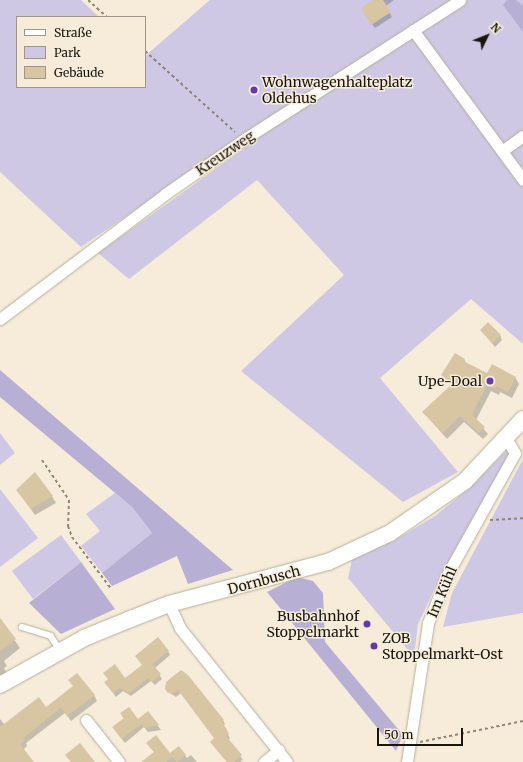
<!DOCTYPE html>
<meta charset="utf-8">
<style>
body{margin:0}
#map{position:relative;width:523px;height:762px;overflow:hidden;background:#f6ecd9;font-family:Merriweather,serif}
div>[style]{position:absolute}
.green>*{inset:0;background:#cec8e4}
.forest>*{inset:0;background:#b8afd4}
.shadow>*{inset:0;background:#0003}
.building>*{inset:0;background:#d8c5a1}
.path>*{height:2px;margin-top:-1px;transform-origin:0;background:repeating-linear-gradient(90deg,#8c8578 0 3px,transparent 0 6px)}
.roads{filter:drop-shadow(0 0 1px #b7ae9b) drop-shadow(0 0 1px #b7ae9b)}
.lane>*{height:5.5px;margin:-2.75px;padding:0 2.75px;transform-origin:2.75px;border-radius:2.75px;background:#fff}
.street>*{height:11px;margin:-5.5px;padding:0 5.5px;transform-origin:5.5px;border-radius:5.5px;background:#fff}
.secondary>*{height:16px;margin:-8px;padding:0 8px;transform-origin:8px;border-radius:8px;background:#fff}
.dots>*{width:11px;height:11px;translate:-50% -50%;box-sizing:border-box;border:2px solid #f6ecd9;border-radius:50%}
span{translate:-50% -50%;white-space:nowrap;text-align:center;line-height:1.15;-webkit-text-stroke:3px #f6ecd9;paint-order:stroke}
.poi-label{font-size:14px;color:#19150f}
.left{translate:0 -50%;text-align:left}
.right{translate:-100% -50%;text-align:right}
.street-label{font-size:14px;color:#19150f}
.legend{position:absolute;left:16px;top:16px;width:130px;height:72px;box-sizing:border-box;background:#f6ecd9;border:1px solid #9e9688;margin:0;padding:5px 7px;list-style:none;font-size:12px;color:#19150f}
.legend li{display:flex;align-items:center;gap:8px;height:20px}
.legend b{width:20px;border:1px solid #9e9688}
.north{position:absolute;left:467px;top:16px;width:40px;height:40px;-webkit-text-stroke:3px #f6ecd9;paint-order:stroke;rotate:47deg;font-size:11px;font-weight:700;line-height:16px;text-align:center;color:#19150f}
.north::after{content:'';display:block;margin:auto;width:14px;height:18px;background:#19150f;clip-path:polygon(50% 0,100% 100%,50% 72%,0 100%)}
.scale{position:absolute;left:377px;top:728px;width:86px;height:18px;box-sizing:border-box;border:2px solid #19150f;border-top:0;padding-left:5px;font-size:12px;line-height:14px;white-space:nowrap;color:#19150f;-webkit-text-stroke:3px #f6ecd9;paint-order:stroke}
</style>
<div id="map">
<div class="green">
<div style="clip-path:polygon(0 0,81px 0,99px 17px,17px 17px,17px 87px,145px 87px,145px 56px,210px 0,523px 0,523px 344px,471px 299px,380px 378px,458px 472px,403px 502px,241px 371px,344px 275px,257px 180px,129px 279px,98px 253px,245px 148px,237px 141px,81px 247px,0 172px)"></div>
<div style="clip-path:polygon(0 433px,15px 453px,0 465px)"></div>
<div style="clip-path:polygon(506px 451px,510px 455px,441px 575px,418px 624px,414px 657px,348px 578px,352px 560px,395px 540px,435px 516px,472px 486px)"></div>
<div style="clip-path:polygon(523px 459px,523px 613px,443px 627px,452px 593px)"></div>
<div style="clip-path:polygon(0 489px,38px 538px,0 567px)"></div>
<div style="clip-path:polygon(115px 493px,132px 507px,152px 533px,102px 573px,81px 546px,100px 531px,86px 514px)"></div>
<div style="clip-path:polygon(61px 535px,81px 562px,33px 599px,12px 571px)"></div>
</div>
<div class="forest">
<div style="clip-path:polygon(507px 0,516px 0,523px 6px,523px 32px,503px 5px)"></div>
<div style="clip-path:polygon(0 370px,233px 570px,188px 584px,177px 556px,112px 586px,102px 573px,152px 533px,132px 507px,0 397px)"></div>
<div style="clip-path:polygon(81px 562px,115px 609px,61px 634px,29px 603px)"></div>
<div style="clip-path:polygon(297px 577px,313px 581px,323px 593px,325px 642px,403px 735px,396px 751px,267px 592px)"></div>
</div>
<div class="shadow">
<div style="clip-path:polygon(375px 0,394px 0,386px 6px,392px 17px,375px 28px,364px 13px)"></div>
<div style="clip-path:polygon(481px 330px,500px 335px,502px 340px,495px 347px)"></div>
<div style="clip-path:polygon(464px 359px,466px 364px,487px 374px,515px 377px,519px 384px,512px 398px,500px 392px,499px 395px,491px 391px,476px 420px,488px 434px,483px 439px,464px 422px,447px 439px,424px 413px,452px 385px,442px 375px)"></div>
<div style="clip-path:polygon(17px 490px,52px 496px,56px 503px,35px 515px)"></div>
<div style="clip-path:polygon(0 619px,20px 648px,4px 661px,7px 666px,4px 668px,6px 672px,0 677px)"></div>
<div style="clip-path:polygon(168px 651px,170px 655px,155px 668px,162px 679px,155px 685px,151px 681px,131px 696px,123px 691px,116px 697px,108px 686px,109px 680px,105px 674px,125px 680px)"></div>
<div style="clip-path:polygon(181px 671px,223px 720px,225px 724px,223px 726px,230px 738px,228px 740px,243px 760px,240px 762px,227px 762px,213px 745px,215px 739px,181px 693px,176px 697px,168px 692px)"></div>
<div style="clip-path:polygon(94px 695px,97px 701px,71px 721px,65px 713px,26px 743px,27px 746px,23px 750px,32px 762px,6px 762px,0 757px,0 719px,5px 725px,46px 708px)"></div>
<div style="clip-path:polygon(148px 712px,161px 730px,148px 732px,144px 727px,125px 743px,116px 732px,124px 719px,121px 714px,138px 720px)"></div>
<div style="clip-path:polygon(178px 747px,187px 758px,191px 755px,197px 762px,144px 762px,169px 754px)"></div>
</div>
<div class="building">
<div style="clip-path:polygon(373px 0,383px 0,391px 12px,371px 25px,361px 8px)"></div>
<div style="clip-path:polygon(488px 322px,501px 335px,492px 343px,480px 330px)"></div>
<div style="clip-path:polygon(455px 353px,465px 359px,463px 361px,487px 373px,492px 364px,516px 377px,508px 392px,497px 386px,495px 389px,487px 385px,472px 415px,485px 427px,479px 433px,460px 416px,443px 433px,422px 412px,453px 383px,441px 375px)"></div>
<div style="clip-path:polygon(35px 472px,53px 496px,31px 509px,16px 490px)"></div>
<div style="clip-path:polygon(0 618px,16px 639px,0 651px)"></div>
<div style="clip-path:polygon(158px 637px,169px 651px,152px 664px,161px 674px,152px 682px,148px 678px,129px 693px,120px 688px,113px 693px,104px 682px,108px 679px,103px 673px,115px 664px,125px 678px,142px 665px,135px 656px)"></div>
<div style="clip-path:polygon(181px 670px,188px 675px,224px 720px,222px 721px,229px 734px,226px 736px,242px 755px,234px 762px,227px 762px,210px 742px,214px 738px,178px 690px,174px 693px,168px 693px,165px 689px,166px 682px)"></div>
<div style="clip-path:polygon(77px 673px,95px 695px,67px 716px,61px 708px,23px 738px,25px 740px,20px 744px,34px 762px,0 762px,0 727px,39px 697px,46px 707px,73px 686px,68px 680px)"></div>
<div style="clip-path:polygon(129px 707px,138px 719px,148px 711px,159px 725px,144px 728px,141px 724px,122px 739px,112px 727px,124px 718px,120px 713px)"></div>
<div style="clip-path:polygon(156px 735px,170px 753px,179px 746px,186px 755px,177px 762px,172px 757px,166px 762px,141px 762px,154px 752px,146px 743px)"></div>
<div style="clip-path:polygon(80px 743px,95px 762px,71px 762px,65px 755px)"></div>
</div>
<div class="path">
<div style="left:88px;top:0;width:25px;rotate:42deg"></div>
<div style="left:145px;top:51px;width:121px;rotate:42deg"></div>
<div style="left:42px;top:460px;width:48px;rotate:56deg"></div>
<div style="left:69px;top:500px;width:26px;rotate:92deg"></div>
<div style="left:68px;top:526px;width:12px;rotate:70deg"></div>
<div style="left:72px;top:537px;width:66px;rotate:53deg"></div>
<div style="left:490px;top:520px;width:33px;rotate:-3deg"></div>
<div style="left:420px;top:742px;width:105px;rotate:-11.5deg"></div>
</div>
<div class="roads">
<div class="lane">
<div style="left:22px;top:627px;width:30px;rotate:17deg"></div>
<div style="left:51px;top:636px;width:17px;rotate:57deg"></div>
</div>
<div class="street">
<div style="left:413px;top:30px;width:186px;rotate:53.7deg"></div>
<div style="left:502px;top:151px;width:26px;rotate:-36deg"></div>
<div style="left:0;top:319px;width:207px;rotate:-37.1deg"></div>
<div style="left:165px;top:194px;width:95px;rotate:-34.7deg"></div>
<div style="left:243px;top:140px;width:258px;rotate:-32.8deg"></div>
<div style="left:169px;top:604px;width:26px;rotate:65deg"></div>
<div style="left:180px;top:628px;width:171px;rotate:51.4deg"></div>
<div style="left:86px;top:720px;width:53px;rotate:51.8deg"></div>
<div style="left:264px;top:762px;width:19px;rotate:-39deg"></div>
<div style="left:407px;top:762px;width:141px;rotate:-81.4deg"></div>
<div style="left:428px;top:623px;width:54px;rotate:-68.2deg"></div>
<div style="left:448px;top:573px;width:137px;rotate:-60.8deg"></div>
<div style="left:515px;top:453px;width:17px;rotate:-121deg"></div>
</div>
<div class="secondary">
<div style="left:0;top:685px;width:96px;rotate:-29.2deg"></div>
<div style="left:84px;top:638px;width:48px;rotate:-22.2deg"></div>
<div style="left:128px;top:620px;width:44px;rotate:-21.3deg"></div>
<div style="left:169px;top:604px;width:164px;rotate:-14.8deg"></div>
<div style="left:328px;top:562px;width:68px;rotate:-25.1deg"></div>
<div style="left:390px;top:533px;width:91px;rotate:-34.7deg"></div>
<div style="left:465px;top:481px;width:85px;rotate:-46.9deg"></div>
</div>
</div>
<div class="dots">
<div style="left:254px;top:90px;background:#6638b0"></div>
<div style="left:490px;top:381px;background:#6638b0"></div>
<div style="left:367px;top:624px;background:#6638b0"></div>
<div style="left:374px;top:646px;background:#6638b0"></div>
</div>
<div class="poi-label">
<span class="left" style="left:262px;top:90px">Wohnwagenhalteplatz<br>Oldehus</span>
<span class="right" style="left:482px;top:381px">Upe-Doal</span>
<span class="right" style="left:359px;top:624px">Busbahnhof<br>Stoppelmarkt</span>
<span class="left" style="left:382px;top:646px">ZOB<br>Stoppelmarkt-Ost</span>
</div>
<div class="street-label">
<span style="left:225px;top:153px;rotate:-34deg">Kreuzweg</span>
<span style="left:264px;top:580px;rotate:-15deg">Dornbusch</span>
<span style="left:442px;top:592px;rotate:-67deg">Im Kühl</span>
</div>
<ul class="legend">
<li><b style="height:5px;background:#fff"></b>Straße</li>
<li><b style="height:11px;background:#cec8e4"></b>Park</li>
<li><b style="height:11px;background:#d8c5a1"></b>Gebäude</li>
</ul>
<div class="north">N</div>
<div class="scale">50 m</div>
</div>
